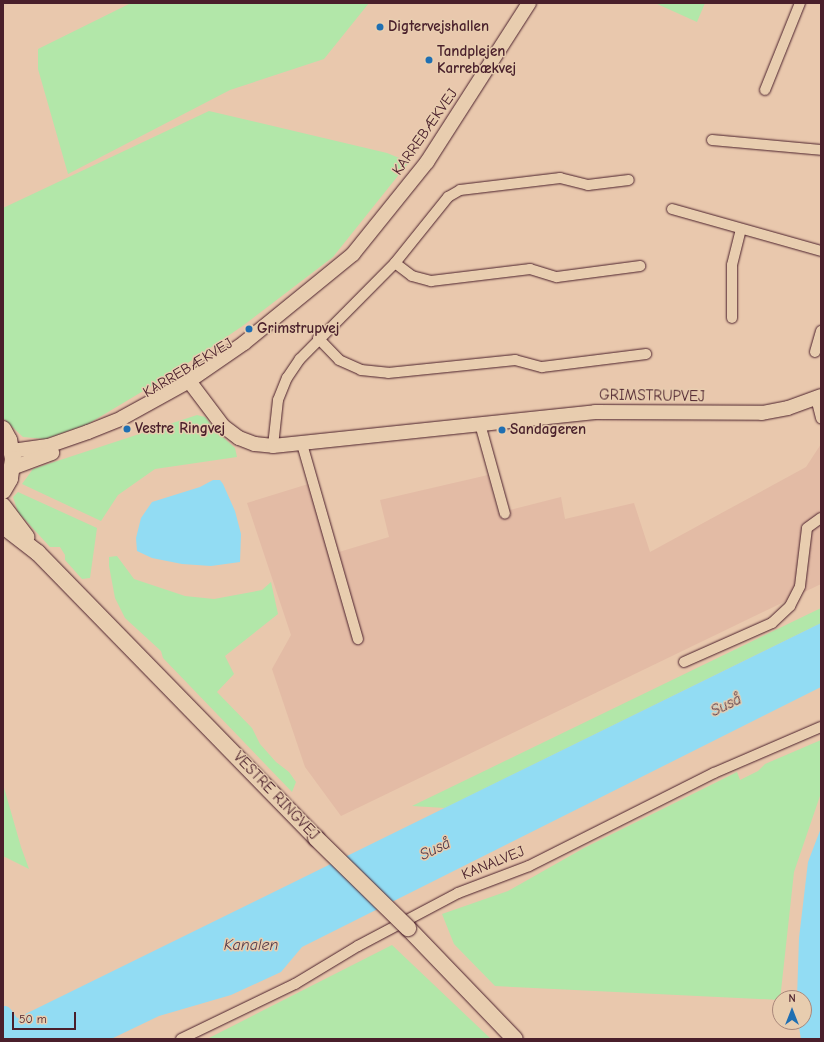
<!DOCTYPE html>
<meta charset="utf-8">
<style>
body{margin:0}
#map{position:relative;width:824px;height:1042px;overflow:hidden;background:#e9c8ad;font-family:"Comic Neue",sans-serif}
div>[style]{position:absolute}
.built>*{inset:0;background:#e3bba5}
.green>*{inset:0;background:#b2e7a9}
.water>*{inset:0;background:#92dcf3}
.river>*{height:15px;margin:-7.5px;padding:0 7.5px;transform-origin:7.5px;border-radius:7.5px;background:#92dcf3}
.roads{filter:drop-shadow(0 0 1px #4a1f2b) drop-shadow(0 0 1px #4a1f2b)}
.street>*{height:10px;margin:-5px;padding:0 5px;transform-origin:5px;border-radius:5px;background:#e8cdaf}
.secondary>*{height:14px;margin:-7px;padding:0 7px;transform-origin:7px;border-radius:7px;background:#e8cdaf}
.primary>*{height:16px;margin:-8px;padding:0 8px;transform-origin:8px;border-radius:8px;background:#e8cdaf}
.bridges{filter:drop-shadow(0 0 1px #4a1f2b) drop-shadow(0 0 1px #4a1f2b)}
.primary-bridge>*{height:16px;margin:-8px;padding:0 8px;transform-origin:8px;border-radius:8px;background:#e8cdaf}
.dots>*{width:11px;height:11px;translate:-50% -50%;box-sizing:border-box;border:2px solid #e8cdaf;border-radius:50%}
span{translate:-50% -50%;white-space:nowrap;text-align:center;line-height:1.15;-webkit-text-stroke:3px #e8cdaf;paint-order:stroke}
.poi-label{font-size:15px;color:#4a1f2b;font-weight:700}
.left{translate:0 -50%;text-align:left}
.street-label{font-size:15px;color:#4a1f2b}
.water-label{font-size:16px;color:#553b49;font-style:italic}
.frame{position:absolute;inset:0;border:4px solid #4a1f2b;pointer-events:none}
.north{position:absolute;left:772px;top:990px;width:40px;height:40px;box-sizing:border-box;background:#e8cdaf;border:1px solid #a9877a;border-radius:50%;rotate:0deg;font-size:11px;font-weight:700;line-height:16px;text-align:center;color:#4a1f2b}
.north::after{content:'';display:block;margin:auto;width:14px;height:18px;background:#1f6fb2;clip-path:polygon(50% 0,100% 100%,50% 72%,0 100%)}
.scale{position:absolute;left:12px;top:1012px;width:64px;height:18px;box-sizing:border-box;border:2px solid #4a1f2b;border-top:0;padding-left:5px;font-size:12px;line-height:14px;white-space:nowrap;color:#4a1f2b;-webkit-text-stroke:3px #e8cdaf;paint-order:stroke}
</style>
<div id="map">
<div class="built">
<div style="clip-path:polygon(821px 444px,821px 584px,341px 816px,305px 767px,272px 669px,291px 635px,247px 503px,318px 481px,339px 552px,389px 537px,380px 500px,488px 475px,498px 513px,561px 497px,565px 519px,634px 503px,650px 552px,806px 467px)"></div>
</div>
<div class="green">
<div style="clip-path:polygon(131px 3px,369px 3px,324px 59px,230px 90px,68px 174px,38px 69px,38px 49px)"></div>
<div style="clip-path:polygon(655px 3px,705px 3px,697px 22px)"></div>
<div style="clip-path:polygon(209px 111px,387px 153px,409px 162px,333px 257px,244px 325px,170px 375px,88px 424px,45px 439px,23px 437px,3px 418px,3px 208px)"></div>
<div style="clip-path:polygon(197px 415px,205px 417px,217px 432px,235px 448px,237px 457px,155px 469px,118px 495px,101px 521px,22px 484px,33px 469px)"></div>
<div style="clip-path:polygon(18px 492px,97px 528px,90px 578px,82px 579px,65px 560px,65px 555px,60px 547px,50px 547px,18px 512px,13px 497px)"></div>
<div style="clip-path:polygon(117px 556px,134px 579px,185px 596px,214px 599px,262px 590px,271px 582px,278px 614px,225px 656px,234px 674px,217px 692px,252px 728px,260px 744px,276px 762px,289px 772px,296px 782px,292px 792px,163px 658px,161px 651px,125px 618px,115px 598px,109px 566px,109px 557px)"></div>
<div style="clip-path:polygon(821px 608px,821px 623px,445px 808px,412px 806px)"></div>
<div style="clip-path:polygon(821px 740px,821px 793px,794px 872px,780px 1000px,495px 986px,454px 944px,442px 914px,508px 891px,584px 848px,737px 772px,740px 780px,758px 771px,765px 764px)"></div>
<div style="clip-path:polygon(3px 784px,21px 847px,29px 869px,3px 856px)"></div>
<div style="clip-path:polygon(392px 945px,491px 1039px,207px 1039px)"></div>
</div>
<div class="water">
<div style="clip-path:polygon(213px 480px,220px 480px,223px 484px,235px 511px,241px 534px,240px 562px,211px 566px,182px 564px,152px 558px,137px 551px,136px 538px,141px 518px,152px 502px,200px 487px)"></div>
<div style="clip-path:polygon(821px 623px,821px 687px,302px 947px,281px 972px,231px 995px,159px 1016px,111px 1039px,3px 1039px,3px 1025px)"></div>
<div style="clip-path:polygon(821px 828px,821px 1039px,801px 1039px,798px 1022px,804px 1022px,804px 998px,797px 998px,799px 938px,808px 862px)"></div>
</div>
<div class="river">
<div style="left:4px;top:1013px;width:32px;rotate:54deg"></div>
</div>
<div class="roads">
<div class="street">
<div style="left:765px;top:90px;width:94px;rotate:-68.1deg"></div>
<div style="left:712px;top:140px;width:109px;rotate:5.2deg"></div>
<div style="left:672px;top:209px;width:155px;rotate:15.7deg"></div>
<div style="left:395px;top:263px;width:21px;rotate:37deg"></div>
<div style="left:412px;top:276px;width:20px;rotate:15deg"></div>
<div style="left:431px;top:281px;width:100px;rotate:-6.9deg"></div>
<div style="left:530px;top:269px;width:28px;rotate:17deg"></div>
<div style="left:557px;top:277px;width:84px;rotate:-7.5deg"></div>
<div style="left:732px;top:318px;width:53px;rotate:-90deg"></div>
<div style="left:732px;top:265px;width:37px;rotate:-76deg"></div>
<div style="left:318px;top:338px;width:30px;rotate:46deg"></div>
<div style="left:339px;top:360px;width:24px;rotate:24deg"></div>
<div style="left:361px;top:370px;width:27px;rotate:6deg"></div>
<div style="left:388px;top:373px;width:128px;rotate:-5.8deg"></div>
<div style="left:515px;top:360px;width:28px;rotate:15deg"></div>
<div style="left:542px;top:367px;width:105px;rotate:-7.1deg"></div>
<div style="left:815px;top:352px;width:22px;rotate:-74deg"></div>
<div style="left:816px;top:398px;width:21px;rotate:76deg"></div>
<div style="left:480px;top:424px;width:93px;rotate:74.5deg"></div>
<div style="left:302px;top:444px;width:203px;rotate:74deg"></div>
<div style="left:273px;top:446px;width:46px;rotate:-83.8deg"></div>
<div style="left:278px;top:400px;width:24px;rotate:-68deg"></div>
<div style="left:287px;top:378px;width:23px;rotate:-56deg"></div>
<div style="left:300px;top:359px;width:135px;rotate:-45.3deg"></div>
<div style="left:395px;top:263px;width:85px;rotate:-51.2deg"></div>
<div style="left:448px;top:197px;width:14px;rotate:-30deg"></div>
<div style="left:460px;top:190px;width:101px;rotate:-6.8deg"></div>
<div style="left:560px;top:178px;width:29px;rotate:14deg"></div>
<div style="left:588px;top:185px;width:41px;rotate:-7deg"></div>
<div style="left:684px;top:662px;width:96px;rotate:-23.9deg"></div>
<div style="left:772px;top:623px;width:25px;rotate:-43deg"></div>
<div style="left:790px;top:606px;width:22px;rotate:-63deg"></div>
<div style="left:800px;top:586px;width:58px;rotate:-83.1deg"></div>
<div style="left:807px;top:528px;width:17px;rotate:-36deg"></div>
<div style="left:181px;top:1039px;width:127px;rotate:-25.8deg"></div>
<div style="left:295px;top:984px;width:74px;rotate:-31.1deg"></div>
<div style="left:358px;top:946px;width:113px;rotate:-27.9deg"></div>
<div style="left:458px;top:893px;width:76px;rotate:-20.8deg"></div>
<div style="left:529px;top:866px;width:207px;rotate:-26.7deg"></div>
<div style="left:714px;top:773px;width:116px;rotate:-23.3deg"></div>
</div>
<div class="secondary">
<div style="left:189px;top:381px;width:56px;rotate:52.9deg"></div>
<div style="left:223px;top:426px;width:20px;rotate:37deg"></div>
<div style="left:239px;top:438px;width:17px;rotate:21deg"></div>
<div style="left:255px;top:444px;width:18px;rotate:6deg"></div>
<div style="left:273px;top:446px;width:324px;rotate:-6deg"></div>
<div style="left:595px;top:412px;width:167px;rotate:0.3deg"></div>
<div style="left:762px;top:413px;width:26px;rotate:-11deg"></div>
<div style="left:788px;top:408px;width:35px;rotate:-20deg"></div>
<div style="left:12px;top:451px;width:36px;rotate:-8deg"></div>
<div style="left:48px;top:446px;width:42px;rotate:-19.3deg"></div>
<div style="left:88px;top:432px;width:37px;rotate:-22deg"></div>
<div style="left:122px;top:418px;width:77px;rotate:-28.9deg"></div>
<div style="left:189px;top:381px;width:67px;rotate:-34.6deg"></div>
<div style="left:244px;top:343px;width:141px;rotate:-39.2deg"></div>
<div style="left:353px;top:254px;width:118px;rotate:-51.2deg"></div>
<div style="left:427px;top:162px;width:189px;rotate:-57.3deg"></div>
<div style="left:12px;top:468px;width:43px;rotate:-20.6deg"></div>
</div>
<div class="primary">
<div style="left:3px;top:429px;width:13px;rotate:61deg"></div>
<div style="left:9px;top:440px;width:19px;rotate:78deg"></div>
<div style="left:13px;top:459px;width:20px;rotate:99deg"></div>
<div style="left:10px;top:479px;width:14px;rotate:120deg"></div>
<div style="left:3px;top:506px;width:39px;rotate:53deg"></div>
<div style="left:3px;top:526px;width:44px;rotate:37.6deg"></div>
<div style="left:38px;top:553px;width:398px;rotate:45.7deg"></div>
<div style="left:408px;top:928px;width:154px;rotate:46.1deg"></div>
</div>
</div>
<div class="bridges">
<div class="primary-bridge">
<div style="left:316px;top:838px;width:129px;rotate:44.4deg"></div>
</div>
</div>
<div class="dots">
<div style="left:380px;top:27px;background:#1f6fb2"></div>
<div style="left:429px;top:60px;background:#1f6fb2"></div>
<div style="left:249px;top:329px;background:#1f6fb2"></div>
<div style="left:127px;top:429px;background:#1f6fb2"></div>
<div style="left:502px;top:430px;background:#1f6fb2"></div>
</div>
<div class="poi-label">
<span class="left" style="left:388px;top:27px">Digtervejshallen</span>
<span class="left" style="left:437px;top:60px">Tandplejen<br>Karrebækvej</span>
<span class="left" style="left:257px;top:329px">Grimstrupvej</span>
<span class="left" style="left:135px;top:429px">Vestre Ringvej</span>
<span class="left" style="left:510px;top:430px">Sandageren</span>
</div>
<div class="street-label">
<span style="left:425px;top:132px;rotate:-55deg">KARREBÆKVEJ</span>
<span style="left:188px;top:368px;rotate:-31deg">KARREBÆKVEJ</span>
<span style="left:652px;top:396px;rotate:1deg">GRIMSTRUPVEJ</span>
<span style="left:276px;top:796px;rotate:46deg">VESTRE RINGVEJ</span>
<span style="left:493px;top:863px;rotate:-22deg">KANALVEJ</span>
</div>
<div class="water-label">
<span style="left:726px;top:705px;rotate:-26deg">Suså</span>
<span style="left:435px;top:849px;rotate:-26deg">Suså</span>
<span style="left:251px;top:945px">Kanalen</span>
</div>
<div class="frame"></div>
<div class="north">N</div>
<div class="scale">50 m</div>
</div>
